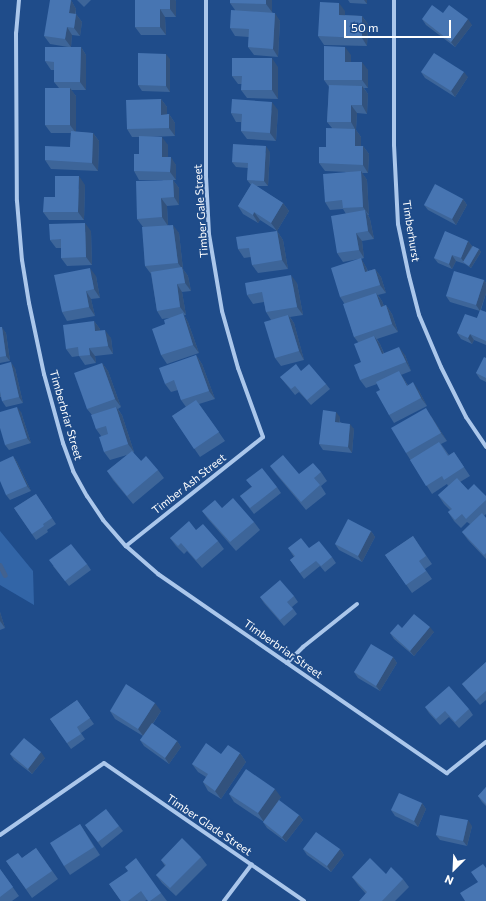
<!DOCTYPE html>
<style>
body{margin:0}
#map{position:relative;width:486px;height:901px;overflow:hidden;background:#1f4c8a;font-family:Commissioner,sans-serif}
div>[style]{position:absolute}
.green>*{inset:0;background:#3265a7}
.stream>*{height:4.5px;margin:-2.25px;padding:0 2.25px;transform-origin:2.25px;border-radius:2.25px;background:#426290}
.minor>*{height:4px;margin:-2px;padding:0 2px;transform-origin:2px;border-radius:2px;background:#abc7eb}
.wall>*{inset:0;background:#3d6599}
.shaded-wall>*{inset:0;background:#32527d}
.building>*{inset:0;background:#4775b2}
span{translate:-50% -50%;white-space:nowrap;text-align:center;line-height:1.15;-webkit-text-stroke:3.5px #1f4c8a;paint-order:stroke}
.street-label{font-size:11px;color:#fff}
.north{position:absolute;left:434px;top:849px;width:40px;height:40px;-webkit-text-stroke:3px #1f4c8a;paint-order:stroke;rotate:204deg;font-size:11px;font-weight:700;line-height:16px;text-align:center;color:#fff}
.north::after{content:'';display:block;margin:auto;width:14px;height:18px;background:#fff;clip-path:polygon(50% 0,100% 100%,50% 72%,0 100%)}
.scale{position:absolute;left:344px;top:20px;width:107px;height:18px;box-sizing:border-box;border:2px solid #fff;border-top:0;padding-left:5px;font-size:12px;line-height:14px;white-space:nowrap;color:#fff;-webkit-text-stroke:3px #1f4c8a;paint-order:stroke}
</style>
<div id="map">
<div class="green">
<div style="clip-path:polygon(0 531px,33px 571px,34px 605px,0 585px)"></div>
</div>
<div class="stream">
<div style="left:0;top:565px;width:11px;rotate:63deg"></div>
</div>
<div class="minor">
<div style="left:19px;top:0;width:33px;rotate:95deg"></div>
<div style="left:16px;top:33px;width:168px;rotate:89.7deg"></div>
<div style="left:17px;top:201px;width:59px;rotate:85.2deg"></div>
<div style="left:22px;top:260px;width:44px;rotate:80.8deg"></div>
<div style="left:29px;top:303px;width:73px;rotate:78.1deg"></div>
<div style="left:44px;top:374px;width:72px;rotate:74.6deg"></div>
<div style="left:63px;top:443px;width:30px;rotate:70deg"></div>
<div style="left:73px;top:471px;width:29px;rotate:61deg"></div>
<div style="left:87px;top:496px;width:29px;rotate:56deg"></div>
<div style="left:103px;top:520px;width:35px;rotate:49deg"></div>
<div style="left:126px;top:546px;width:43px;rotate:41.2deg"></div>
<div style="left:158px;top:574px;width:351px;rotate:34.6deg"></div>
<div style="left:447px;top:773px;width:50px;rotate:-38.5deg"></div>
<div style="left:394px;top:0;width:145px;rotate:90deg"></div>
<div style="left:394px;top:145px;width:79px;rotate:87.1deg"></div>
<div style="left:398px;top:224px;width:53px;rotate:78.1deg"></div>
<div style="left:409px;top:276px;width:40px;rotate:75.6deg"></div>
<div style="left:419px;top:315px;width:56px;rotate:67.1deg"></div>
<div style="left:441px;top:367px;width:56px;rotate:63.4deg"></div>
<div style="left:466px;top:417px;width:36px;rotate:56deg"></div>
<div style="left:126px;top:546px;width:175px;rotate:-38.5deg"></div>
<div style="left:263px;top:437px;width:73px;rotate:-109.9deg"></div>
<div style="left:238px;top:368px;width:59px;rotate:-105.7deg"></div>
<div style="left:222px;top:311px;width:78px;rotate:-99.6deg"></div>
<div style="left:209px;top:234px;width:58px;rotate:-93deg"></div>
<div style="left:206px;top:176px;width:176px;rotate:-90deg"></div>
<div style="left:287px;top:663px;width:23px;rotate:-45deg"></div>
<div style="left:303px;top:647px;width:69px;rotate:-38.5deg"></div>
<div style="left:0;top:835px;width:126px;rotate:-34.7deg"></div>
<div style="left:104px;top:763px;width:243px;rotate:34.6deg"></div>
<div style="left:224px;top:901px;width:46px;rotate:-52.9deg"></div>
</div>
<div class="wall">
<div style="clip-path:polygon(71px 0,76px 9px,76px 14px,82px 22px,80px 36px,72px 35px,71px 47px,81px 47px,86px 55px,86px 90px,71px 90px,76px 96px,76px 132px,93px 133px,99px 141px,98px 171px,51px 169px,45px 160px,70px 147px,71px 133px,51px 133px,45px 125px,59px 88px,54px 82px,54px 70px,51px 70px,45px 61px,68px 47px,50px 44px,44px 36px)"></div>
<div style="clip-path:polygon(77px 0,91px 0,84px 7px)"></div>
<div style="clip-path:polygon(135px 0,175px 0,176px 1px,176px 17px,165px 17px,166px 35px,141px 35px,135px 27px)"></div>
<div style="clip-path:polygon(272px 0,272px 12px,280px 21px,278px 57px,254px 55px,248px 47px,249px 37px,235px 36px,230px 28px,235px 10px,230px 3px)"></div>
<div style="clip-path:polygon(348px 0,367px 0,367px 4px,350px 3px)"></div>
<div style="clip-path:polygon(345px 11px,345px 15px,362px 16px,368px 24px,367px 46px,324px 45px,318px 36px)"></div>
<div style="clip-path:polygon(422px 19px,472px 25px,455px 47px,426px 25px)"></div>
<div style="clip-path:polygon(351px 55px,351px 62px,368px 70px,368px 88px,364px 88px,368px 94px,367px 114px,357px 113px,356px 130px,361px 137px,361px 146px,363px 146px,369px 154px,368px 173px,362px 173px,367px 180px,369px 215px,368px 215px,370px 219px,374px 239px,362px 241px,364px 258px,361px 259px,366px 267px,368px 271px,375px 269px,381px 277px,386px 293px,378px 295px,382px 301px,384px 306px,386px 305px,392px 314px,398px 332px,377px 339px,380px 344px,384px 353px,405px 355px,411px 371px,401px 375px,408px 385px,419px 391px,427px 406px,394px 423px,389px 415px,380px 390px,377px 384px,366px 388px,360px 380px,361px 362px,358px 342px,354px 337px,344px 303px,340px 297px,359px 259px,343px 262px,337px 253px,346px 214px,343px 209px,330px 210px,325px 202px,346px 172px,325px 171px,319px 163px,326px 147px,332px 128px,327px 122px,329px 87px,324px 80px)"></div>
<div style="clip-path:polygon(170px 59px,170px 92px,142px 91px,138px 85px)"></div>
<div style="clip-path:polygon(278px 67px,278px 99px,247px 98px,241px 90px,242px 84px,238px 84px,232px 76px)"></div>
<div style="clip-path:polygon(421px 72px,468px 77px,455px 97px,425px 78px)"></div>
<div style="clip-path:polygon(161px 99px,167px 107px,167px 114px,169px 114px,175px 123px,175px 136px,150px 137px,168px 145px,168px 157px,176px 165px,176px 180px,173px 180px,179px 188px,179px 205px,167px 206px,168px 225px,179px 233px,183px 269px,188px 276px,191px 291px,182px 292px,186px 315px,184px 315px,188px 322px,199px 353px,167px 364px,161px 355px,165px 324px,170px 318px,162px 319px,157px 311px,151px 274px,145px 266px,143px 227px,137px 219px,163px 180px,139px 180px,134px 171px,139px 154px,139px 137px,132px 137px,127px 129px)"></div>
<div style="clip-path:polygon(278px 110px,276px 141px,247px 139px,241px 131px,241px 122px,236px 122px,231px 113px)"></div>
<div style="clip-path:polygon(270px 152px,268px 186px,256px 186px,283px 203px,289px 211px,277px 231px,260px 220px,258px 223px,243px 214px,238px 206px,251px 185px,247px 180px,248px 168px,236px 167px,232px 162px)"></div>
<div style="clip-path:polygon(85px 185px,84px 220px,49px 220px,43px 212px)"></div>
<div style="clip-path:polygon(463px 199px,467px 205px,456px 225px,428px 210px,424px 205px)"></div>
<div style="clip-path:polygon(91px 231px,92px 265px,67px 266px,61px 258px,61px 248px,56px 248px,50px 240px)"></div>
<div style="clip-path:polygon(277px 231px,283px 240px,288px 269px,258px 273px,252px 265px,251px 257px,244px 258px,238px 249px)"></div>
<div style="clip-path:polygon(468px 241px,472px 246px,479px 249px,481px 252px,471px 268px,465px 264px,456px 261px,452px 269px,438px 263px,434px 258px)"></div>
<div style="clip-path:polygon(96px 276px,100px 298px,91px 299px,95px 316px,67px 321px,62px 312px)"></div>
<div style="clip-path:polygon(484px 280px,486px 283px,486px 293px,481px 310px,486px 312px,486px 345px,474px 340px,472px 344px,461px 339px,457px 333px,477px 318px,480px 311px,450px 302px,446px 296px)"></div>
<div style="clip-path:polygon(297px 283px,303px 315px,290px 317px,294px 323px,304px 360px,281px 366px,275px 358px,271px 320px,266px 312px,264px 302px,253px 304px,247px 295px)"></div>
<div style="clip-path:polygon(94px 321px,100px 329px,100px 331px,111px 338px,113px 354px,95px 356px,96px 363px,85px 365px,79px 356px,72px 357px,66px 349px)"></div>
<div style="clip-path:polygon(0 327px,6px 333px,10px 361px,0 363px)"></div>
<div style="clip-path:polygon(196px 355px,202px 364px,215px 399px,199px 404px,225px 441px,200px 457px,172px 416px,186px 407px,181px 400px,178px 390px,171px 392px,165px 384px)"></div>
<div style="clip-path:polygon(486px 358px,486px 382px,480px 379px,476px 373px)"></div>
<div style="clip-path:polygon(102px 363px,108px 371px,121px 407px,118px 409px,122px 415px,134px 452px,133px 453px,141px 461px,158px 470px,164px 478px,133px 504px,113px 480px,107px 471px,127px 455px,110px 460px,104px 452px,101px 436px,96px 429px,92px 415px,87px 409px)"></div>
<div style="clip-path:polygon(0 365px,15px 368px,23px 403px,6px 407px,2px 401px,1px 397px,0 397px)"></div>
<div style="clip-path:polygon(301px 371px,326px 384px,330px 389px,311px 405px,299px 392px,295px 395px,280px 377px)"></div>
<div style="clip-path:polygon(21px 412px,31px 443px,9px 450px,5px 445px)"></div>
<div style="clip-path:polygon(431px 416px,447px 441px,441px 444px,449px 455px,454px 452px,470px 476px,460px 482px,468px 490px,486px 496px,486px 514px,484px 516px,486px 518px,486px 559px,468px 540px,462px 532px,470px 524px,467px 522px,461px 528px,454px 521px,448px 512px,450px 510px,444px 504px,438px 495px,448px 486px,447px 484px,432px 494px,406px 453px)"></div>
<div style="clip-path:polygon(340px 417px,340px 422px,354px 429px,352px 453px,323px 450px,319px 444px)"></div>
<div style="clip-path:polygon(13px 456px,17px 462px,31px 491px,10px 500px,6px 495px)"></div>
<div style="clip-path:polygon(270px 466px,299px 474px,321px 472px,327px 481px,321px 486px,326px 494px,306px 510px,276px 474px)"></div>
<div style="clip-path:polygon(251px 487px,277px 487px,281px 493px,254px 514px,240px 496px)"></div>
<div style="clip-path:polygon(36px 494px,56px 524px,47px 530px,48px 532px,36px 540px,14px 508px)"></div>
<div style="clip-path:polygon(202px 511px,254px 522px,260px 530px,236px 551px,208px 519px)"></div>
<div style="clip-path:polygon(196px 530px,218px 541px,224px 549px,202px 568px,187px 551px,184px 554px,176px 546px,170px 538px)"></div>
<div style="clip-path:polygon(371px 531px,375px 537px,362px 562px,339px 550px,335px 544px)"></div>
<div style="clip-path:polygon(413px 536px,432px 564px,425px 569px,432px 579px,412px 593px,385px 555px)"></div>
<div style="clip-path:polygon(288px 548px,309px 548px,332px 557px,336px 563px,325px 572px,320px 566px,304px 579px,290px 560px,294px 557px)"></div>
<div style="clip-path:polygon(87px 564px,91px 570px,69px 586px,53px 566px)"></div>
<div style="clip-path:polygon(294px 596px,298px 602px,292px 607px,297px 614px,284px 626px,264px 603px,260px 597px)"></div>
<div style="clip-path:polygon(0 612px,5px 628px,0 630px)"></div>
<div style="clip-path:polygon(402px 628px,434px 632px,414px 656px,394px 639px,390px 633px)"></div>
<div style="clip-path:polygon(393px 657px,397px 663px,380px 691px,358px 678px,354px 672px)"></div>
<div style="clip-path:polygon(486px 662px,486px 700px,480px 705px,466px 689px,462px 684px)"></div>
<div style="clip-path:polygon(77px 700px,94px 724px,81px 733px,85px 739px,71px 749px,50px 719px)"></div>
<div style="clip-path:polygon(425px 707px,469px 709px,473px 715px,459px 728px,449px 717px,440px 725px,429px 713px)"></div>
<div style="clip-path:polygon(110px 711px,161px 711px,153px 724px,177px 741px,181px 747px,169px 764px,144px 746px,140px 740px,143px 736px,115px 719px)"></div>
<div style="clip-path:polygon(240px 753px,246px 762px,221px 799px,208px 791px,203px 782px,206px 777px,198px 772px,192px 764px,221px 754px)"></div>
<div style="clip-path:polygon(10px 754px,45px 758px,32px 774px,14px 760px)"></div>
<div style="clip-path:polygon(486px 787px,486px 806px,482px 802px,478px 796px)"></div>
<div style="clip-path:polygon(229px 794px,281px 797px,269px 815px,299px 815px,303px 820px,286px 842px,267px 828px,263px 822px,264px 822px,234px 802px)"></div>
<div style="clip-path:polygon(422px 803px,426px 809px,418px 827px,395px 816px,391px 810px)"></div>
<div style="clip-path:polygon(80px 824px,100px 855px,70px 875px,64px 866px)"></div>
<div style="clip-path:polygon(85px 825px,119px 826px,123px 831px,102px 848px)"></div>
<div style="clip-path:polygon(472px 826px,467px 846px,440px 840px,436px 835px)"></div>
<div style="clip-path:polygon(36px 848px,58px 879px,32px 898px,6px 861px,22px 858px)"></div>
<div style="clip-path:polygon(303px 849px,340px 849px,344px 855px,331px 872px,307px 855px)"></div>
<div style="clip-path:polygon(201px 857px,207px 865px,176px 896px,162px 883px,156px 875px,165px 866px,161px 860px)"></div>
<div style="clip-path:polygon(0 869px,19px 896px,12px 901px,0 901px)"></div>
<div style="clip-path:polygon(386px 874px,403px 879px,409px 887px,395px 901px,360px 901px,366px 894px,358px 885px,352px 877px)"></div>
<div style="clip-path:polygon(109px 884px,161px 893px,167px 901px,148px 901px,147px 900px,145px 901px,121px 901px)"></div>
</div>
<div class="shaded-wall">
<div style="clip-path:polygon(71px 0,76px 9px,74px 21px,69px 13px)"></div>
<div style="clip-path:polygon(170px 0,175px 0,176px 1px,176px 17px,170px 9px)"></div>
<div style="clip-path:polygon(266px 0,272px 0,272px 12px,266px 4px)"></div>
<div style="clip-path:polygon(364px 0,367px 0,367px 4px)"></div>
<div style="clip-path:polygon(339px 3px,345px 11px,345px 23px,339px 15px)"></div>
<div style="clip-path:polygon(160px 9px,165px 17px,166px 35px,160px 27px)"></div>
<div style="clip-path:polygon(275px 13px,280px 21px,278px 57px,273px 49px)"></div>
<div style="clip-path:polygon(76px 14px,82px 22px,80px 36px,74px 28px)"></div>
<div style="clip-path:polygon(362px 16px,368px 24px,367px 46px,362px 38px)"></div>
<div style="clip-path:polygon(468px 19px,472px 25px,455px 47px,451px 42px)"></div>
<div style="clip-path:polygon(67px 27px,72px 35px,71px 47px,65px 39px)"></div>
<div style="clip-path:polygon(81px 47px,86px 55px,86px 90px,80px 82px)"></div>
<div style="clip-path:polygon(345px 47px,351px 55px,351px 70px,345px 62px)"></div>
<div style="clip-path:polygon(166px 54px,170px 59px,170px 92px,166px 86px)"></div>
<div style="clip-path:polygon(272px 58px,278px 67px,278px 99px,272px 90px)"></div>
<div style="clip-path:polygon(362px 62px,368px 70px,368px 88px,362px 80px)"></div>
<div style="clip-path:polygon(464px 72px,468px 77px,455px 97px,451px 91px)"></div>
<div style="clip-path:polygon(362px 86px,368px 94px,367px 114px,362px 105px)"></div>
<div style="clip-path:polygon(70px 88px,76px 96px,76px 133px,70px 125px)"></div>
<div style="clip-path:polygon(161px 99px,167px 107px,167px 123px,161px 115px)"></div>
<div style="clip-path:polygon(272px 102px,278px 110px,276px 141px,270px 133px)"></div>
<div style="clip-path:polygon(351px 105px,357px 113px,356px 130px,361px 137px,361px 154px,355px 146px,355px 129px,351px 122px)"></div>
<div style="clip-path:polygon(169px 114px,175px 123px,175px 136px,169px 128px)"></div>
<div style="clip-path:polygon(93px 133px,99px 141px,98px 171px,92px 163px)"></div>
<div style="clip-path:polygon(162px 137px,168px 145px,168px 165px,162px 157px)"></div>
<div style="clip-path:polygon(266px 146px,270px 152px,268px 186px,264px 181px)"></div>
<div style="clip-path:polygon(363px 146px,369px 154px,368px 173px,363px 165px)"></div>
<div style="clip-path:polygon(171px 157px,176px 165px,176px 180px,170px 172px)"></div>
<div style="clip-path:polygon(361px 171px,367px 180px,369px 215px,363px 207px)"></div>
<div style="clip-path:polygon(79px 176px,85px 185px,84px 220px,78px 212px)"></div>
<div style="clip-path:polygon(173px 180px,179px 188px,179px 205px,174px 197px)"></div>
<div style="clip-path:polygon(161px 198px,167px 206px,168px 226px,162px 217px)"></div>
<div style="clip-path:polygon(463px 199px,467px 205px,456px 225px,452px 219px)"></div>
<div style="clip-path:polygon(283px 203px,289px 211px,277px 231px,271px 223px)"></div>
<div style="clip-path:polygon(365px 210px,370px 219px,374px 239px,368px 231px)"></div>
<div style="clip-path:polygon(254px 212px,260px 220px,258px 223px,253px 215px)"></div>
<div style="clip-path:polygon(85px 223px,91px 231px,92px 265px,86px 257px)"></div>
<div style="clip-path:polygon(173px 225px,179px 233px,183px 269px,188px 276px,191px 291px,185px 283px,183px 270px,178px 263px)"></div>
<div style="clip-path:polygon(277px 231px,283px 240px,288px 269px,282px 260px)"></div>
<div style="clip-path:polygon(356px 233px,362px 241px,364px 258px,359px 250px)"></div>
<div style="clip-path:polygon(468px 241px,472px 246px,463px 262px,465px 264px,461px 258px)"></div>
<div style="clip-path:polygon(479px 249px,481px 252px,471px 268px,469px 266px)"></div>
<div style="clip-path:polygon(452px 255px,456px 261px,452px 269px,449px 264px)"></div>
<div style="clip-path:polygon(361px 258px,366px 267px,371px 281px,365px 272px)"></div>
<div style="clip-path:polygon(90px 268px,96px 276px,100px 298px,94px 289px)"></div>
<div style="clip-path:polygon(375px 269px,381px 277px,386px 293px,380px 285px)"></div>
<div style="clip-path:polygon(291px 275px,297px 283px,303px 315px,297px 307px)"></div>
<div style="clip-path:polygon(484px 280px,486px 283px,486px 293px,480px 311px,476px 305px)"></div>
<div style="clip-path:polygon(177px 284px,182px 292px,186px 315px,180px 307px)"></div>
<div style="clip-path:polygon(86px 291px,91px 299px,95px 316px,89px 307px)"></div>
<div style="clip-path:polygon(376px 293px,382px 301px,387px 315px,381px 307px)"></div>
<div style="clip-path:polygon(386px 305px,392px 314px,398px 332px,392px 324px)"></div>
<div style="clip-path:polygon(183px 313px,188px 322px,199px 353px,193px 345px)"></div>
<div style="clip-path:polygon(288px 315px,294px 323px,304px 360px,299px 351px)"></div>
<div style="clip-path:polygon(94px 321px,100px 329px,101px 340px,95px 331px)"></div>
<div style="clip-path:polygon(2px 327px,6px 333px,10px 361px,6px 356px)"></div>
<div style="clip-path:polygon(105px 330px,111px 338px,113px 354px,108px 346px)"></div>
<div style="clip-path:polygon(470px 334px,474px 340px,472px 344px,468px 338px)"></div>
<div style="clip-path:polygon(374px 336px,380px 344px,387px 362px,382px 354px)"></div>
<div style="clip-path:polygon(399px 347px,405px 355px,411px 371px,406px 362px)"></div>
<div style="clip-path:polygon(89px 348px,95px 356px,96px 363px,90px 355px)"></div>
<div style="clip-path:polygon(196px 355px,202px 364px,215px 399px,209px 391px)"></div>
<div style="clip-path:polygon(11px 362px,15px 368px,23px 403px,19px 397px)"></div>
<div style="clip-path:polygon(102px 363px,108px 371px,121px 407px,115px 399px)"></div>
<div style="clip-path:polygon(399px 371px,404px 379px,412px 394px,407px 386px)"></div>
<div style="clip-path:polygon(413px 382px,419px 391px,427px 406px,421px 398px)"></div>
<div style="clip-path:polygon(17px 407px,21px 412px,31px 443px,27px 438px)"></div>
<div style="clip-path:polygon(116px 407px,122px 415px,134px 452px,128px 444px)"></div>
<div style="clip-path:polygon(426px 408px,431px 416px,447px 441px,441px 433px)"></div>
<div style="clip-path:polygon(336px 412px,340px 417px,339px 428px,335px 422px)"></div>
<div style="clip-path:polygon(350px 424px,354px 429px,352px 453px,348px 447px)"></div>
<div style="clip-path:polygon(13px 456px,17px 462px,31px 491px,27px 486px)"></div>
<div style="clip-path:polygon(371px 531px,375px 537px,362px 562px,358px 556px)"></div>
<div style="clip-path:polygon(0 612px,5px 628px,0 621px)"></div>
<div style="clip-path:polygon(430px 627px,434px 632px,414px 656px,410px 651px)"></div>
<div style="clip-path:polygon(393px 657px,397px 663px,380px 691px,376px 686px)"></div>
<div style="clip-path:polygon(155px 703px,161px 711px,144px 737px,138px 729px)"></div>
<div style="clip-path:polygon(177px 741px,181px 747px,169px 764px,165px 758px)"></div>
<div style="clip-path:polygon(41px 752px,45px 758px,32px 774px,28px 769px)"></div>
<div style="clip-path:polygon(240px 753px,246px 762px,221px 799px,215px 791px)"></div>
<div style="clip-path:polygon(275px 789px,281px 797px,264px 822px,258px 813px)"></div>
<div style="clip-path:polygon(422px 803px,426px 809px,418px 827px,414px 821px)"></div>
<div style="clip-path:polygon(299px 815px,303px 820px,286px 842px,282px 837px)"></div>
<div style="clip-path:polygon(468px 820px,472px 826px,467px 846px,463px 841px)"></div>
<div style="clip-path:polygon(340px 849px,344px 855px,331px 872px,327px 866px)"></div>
</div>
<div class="building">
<div style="clip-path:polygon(50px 0,71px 0,69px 13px,76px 14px,74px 28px,67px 27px,65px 39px,44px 36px)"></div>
<div style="clip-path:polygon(135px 0,170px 0,170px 9px,160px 9px,160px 27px,135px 27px)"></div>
<div style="clip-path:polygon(230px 0,266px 0,266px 4px,230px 3px)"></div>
<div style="clip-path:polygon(320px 2px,339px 3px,339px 15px,362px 16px,362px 38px,318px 36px)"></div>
<div style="clip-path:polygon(432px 5px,443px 13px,449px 5px,468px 19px,451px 42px,422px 19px)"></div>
<div style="clip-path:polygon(231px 10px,275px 13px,273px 49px,248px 47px,249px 29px,230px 28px)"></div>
<div style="clip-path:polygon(324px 46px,345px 47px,345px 62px,362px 62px,362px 80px,324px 80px)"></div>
<div style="clip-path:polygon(45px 47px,81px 47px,80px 82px,54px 82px,54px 62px,45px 61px)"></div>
<div style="clip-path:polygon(138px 53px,166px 54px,166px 86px,138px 85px)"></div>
<div style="clip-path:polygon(434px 53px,464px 72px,451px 91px,421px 72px)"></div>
<div style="clip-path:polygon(232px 58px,272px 58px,272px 90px,241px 90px,242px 76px,232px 76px)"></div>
<div style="clip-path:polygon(329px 85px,362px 86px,362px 105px,351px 105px,351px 122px,327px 122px)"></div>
<div style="clip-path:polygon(45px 88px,70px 88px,70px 125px,45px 125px)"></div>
<div style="clip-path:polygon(161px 99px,161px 115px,169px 114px,169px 128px,127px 129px,126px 100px)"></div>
<div style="clip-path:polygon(232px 99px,272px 102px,270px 133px,241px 131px,242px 114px,231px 113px)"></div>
<div style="clip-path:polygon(326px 128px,355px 129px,355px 146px,363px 146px,363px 165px,319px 163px,319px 147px,326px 147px)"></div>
<div style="clip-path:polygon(71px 131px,93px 133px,92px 163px,45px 160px,45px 146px,70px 147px)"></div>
<div style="clip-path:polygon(139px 136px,162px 137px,162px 157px,171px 157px,170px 172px,134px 171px,134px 154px,139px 154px)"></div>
<div style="clip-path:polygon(233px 144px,266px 146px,264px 181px,247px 180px,248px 163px,232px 162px)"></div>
<div style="clip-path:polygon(361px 171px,363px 207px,343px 208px,342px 200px,325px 202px,323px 174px)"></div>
<div style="clip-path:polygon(55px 176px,79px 176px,78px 212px,43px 212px,44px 197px,55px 197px)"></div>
<div style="clip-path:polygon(173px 180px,174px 197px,161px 198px,162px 217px,137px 219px,136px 181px)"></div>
<div style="clip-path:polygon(252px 183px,283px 203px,271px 223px,254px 212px,253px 215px,238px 206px)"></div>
<div style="clip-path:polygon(435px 184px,463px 199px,452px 219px,424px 205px)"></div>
<div style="clip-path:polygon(365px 210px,368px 231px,356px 233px,359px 250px,337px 253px,331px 216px)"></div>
<div style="clip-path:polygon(85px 223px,86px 257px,61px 258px,61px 239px,50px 240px,49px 224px)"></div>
<div style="clip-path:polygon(173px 225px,178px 263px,145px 266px,142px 227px)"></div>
<div style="clip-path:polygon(277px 231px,282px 260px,252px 265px,249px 248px,238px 249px,236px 237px)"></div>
<div style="clip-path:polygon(445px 231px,468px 241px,461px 258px,452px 255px,449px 264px,434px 258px)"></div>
<div style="clip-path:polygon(473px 246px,479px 249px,469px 266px,463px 262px)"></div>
<div style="clip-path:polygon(361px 258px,365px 272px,375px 269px,380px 285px,340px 297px,331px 268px)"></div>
<div style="clip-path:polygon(182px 267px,185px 283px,177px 284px,180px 307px,157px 311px,151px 272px)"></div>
<div style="clip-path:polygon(90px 268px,94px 289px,86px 291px,89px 307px,62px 312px,54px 275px)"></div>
<div style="clip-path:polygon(454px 271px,484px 280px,476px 305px,446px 296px)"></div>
<div style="clip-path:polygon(291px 275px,297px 307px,266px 312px,262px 292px,247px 295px,245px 283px)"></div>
<div style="clip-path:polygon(376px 293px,381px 307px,386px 305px,392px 324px,354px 337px,343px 304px)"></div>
<div style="clip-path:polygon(480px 310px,486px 312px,486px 341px,470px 334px,468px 338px,457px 333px,465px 314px,477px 318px)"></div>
<div style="clip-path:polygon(183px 313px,193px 345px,161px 355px,152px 329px,165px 324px,164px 320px)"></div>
<div style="clip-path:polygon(288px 315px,299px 351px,275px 358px,264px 322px)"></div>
<div style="clip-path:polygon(94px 321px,95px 331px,105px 330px,108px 346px,89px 348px,90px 355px,79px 356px,78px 347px,66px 349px,63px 325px)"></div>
<div style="clip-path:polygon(0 327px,2px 327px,6px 356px,0 357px)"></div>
<div style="clip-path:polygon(374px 336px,382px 354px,399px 347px,406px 362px,360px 380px,354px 365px,361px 362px,354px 344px)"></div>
<div style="clip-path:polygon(196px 355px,209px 391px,181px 400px,174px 380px,165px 384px,159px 368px)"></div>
<div style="clip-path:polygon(484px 357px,486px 358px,486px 378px,476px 373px)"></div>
<div style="clip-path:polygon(11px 362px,19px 397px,2px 401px,0 391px,0 365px)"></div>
<div style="clip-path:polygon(102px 363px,115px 399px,87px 409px,74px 373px)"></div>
<div style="clip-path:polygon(296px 364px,301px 371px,309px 364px,326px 384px,307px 400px,295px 386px,291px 389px,280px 377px)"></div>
<div style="clip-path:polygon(399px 371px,407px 386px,413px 382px,421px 398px,389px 415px,376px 392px,380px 390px,376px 382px)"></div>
<div style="clip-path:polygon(196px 400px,219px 432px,194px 449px,172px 416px)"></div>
<div style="clip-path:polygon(17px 407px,27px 438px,5px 445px,0 428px,0 412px)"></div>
<div style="clip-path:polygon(116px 407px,128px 444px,104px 452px,99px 437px,108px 434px,106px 426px,96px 429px,91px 415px)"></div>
<div style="clip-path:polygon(426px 408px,441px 433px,406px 453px,391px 428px)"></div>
<div style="clip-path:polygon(323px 410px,336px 412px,335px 422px,350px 424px,348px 447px,319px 444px)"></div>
<div style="clip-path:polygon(439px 442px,448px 456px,454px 452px,464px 467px,444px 480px,442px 476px,426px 486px,410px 460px)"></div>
<div style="clip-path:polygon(132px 451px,141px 461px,146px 456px,158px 470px,127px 496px,107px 471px)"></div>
<div style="clip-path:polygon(283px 455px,299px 474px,313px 463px,321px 472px,314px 478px,320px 485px,301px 502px,270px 466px)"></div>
<div style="clip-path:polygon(13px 456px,27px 486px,6px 495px,0 481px,0 462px)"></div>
<div style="clip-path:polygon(262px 468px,277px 487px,250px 508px,240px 496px,252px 487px,246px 480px)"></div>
<div style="clip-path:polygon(457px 478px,468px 490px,474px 484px,486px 496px,486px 500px,466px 519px,462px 514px,455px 520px,448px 512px,452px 509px,438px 495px)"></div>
<div style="clip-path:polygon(36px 494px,52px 518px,43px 524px,44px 526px,32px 534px,14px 508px)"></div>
<div style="clip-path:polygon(233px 498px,254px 522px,230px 542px,202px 511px,215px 500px,222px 508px)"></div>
<div style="clip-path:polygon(482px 513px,486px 518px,486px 553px,484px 555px,462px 532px)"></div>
<div style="clip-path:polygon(348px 519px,371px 531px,358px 556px,335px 544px)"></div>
<div style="clip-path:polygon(189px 521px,196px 530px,203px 524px,218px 541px,196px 560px,181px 543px,178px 546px,170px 538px)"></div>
<div style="clip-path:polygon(413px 536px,426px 556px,419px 561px,426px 571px,406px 585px,385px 555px)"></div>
<div style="clip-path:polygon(301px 538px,309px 548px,319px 541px,332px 557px,321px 566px,316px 561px,300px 573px,290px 560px,295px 556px,288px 548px)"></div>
<div style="clip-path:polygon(71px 544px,87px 564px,65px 581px,49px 560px)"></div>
<div style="clip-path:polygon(280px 580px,294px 596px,287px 602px,293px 609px,280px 620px,260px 597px)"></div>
<div style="clip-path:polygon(414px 614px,430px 627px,410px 651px,390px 633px,398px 624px,402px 628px)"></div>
<div style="clip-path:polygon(371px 644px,393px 657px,376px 686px,354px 672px)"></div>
<div style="clip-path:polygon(486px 662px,486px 691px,476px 700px,462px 684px)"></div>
<div style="clip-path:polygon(126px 684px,155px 703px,138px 729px,110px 711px)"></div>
<div style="clip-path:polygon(449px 686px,469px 709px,455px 722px,445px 711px,436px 719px,425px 707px)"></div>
<div style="clip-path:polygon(77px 700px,90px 718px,77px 727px,81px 734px,67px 743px,50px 719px)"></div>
<div style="clip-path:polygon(152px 723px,177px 741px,165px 758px,140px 740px)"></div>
<div style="clip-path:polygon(24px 738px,41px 752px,28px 769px,10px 754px)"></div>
<div style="clip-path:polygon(206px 743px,221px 754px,228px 745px,240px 753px,215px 791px,203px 782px,208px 774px,192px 764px)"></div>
<div style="clip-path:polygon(246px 769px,275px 789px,258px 813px,229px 794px)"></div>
<div style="clip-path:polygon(486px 787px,486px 804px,478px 796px)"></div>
<div style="clip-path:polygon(399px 793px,422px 803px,414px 821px,391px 810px)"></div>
<div style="clip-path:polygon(279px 800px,299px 815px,282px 837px,263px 822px)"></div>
<div style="clip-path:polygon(106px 809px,119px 826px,98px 842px,85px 825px)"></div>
<div style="clip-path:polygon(440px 815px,468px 820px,463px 841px,436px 835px)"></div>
<div style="clip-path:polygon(80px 824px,94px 847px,64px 866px,50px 843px)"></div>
<div style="clip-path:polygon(316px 832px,340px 849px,327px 866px,303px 849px)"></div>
<div style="clip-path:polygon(182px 838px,201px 857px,170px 888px,156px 875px,166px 865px,161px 860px)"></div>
<div style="clip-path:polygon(36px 848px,52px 871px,26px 889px,6px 861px,18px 853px,22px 858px)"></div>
<div style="clip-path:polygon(136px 858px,161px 893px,150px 901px,148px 901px,141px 891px,128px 901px,121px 901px,109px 884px,128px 871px,125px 867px)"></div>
<div style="clip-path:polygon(370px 858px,386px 874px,391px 867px,403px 879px,382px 901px,359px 901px,367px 892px,352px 877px)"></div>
<div style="clip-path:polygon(483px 864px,486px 868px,486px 901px,465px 901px,460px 893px,478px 882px,471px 872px)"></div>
<div style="clip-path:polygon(0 869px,13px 887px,0 897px)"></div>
</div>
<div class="street-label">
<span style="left:201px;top:211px;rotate:-94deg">Timber Gale Street</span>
<span style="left:411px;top:231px;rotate:81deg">Timberhurst</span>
<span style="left:66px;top:415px;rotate:74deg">Timberbriar Street</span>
<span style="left:189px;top:484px;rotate:-38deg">Timber Ash Street</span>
<span style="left:283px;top:649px;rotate:35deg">Timberbriar Street</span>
<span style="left:209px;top:825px;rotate:34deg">Timber Glade Street</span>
</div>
<div class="north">N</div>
<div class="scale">50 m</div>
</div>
